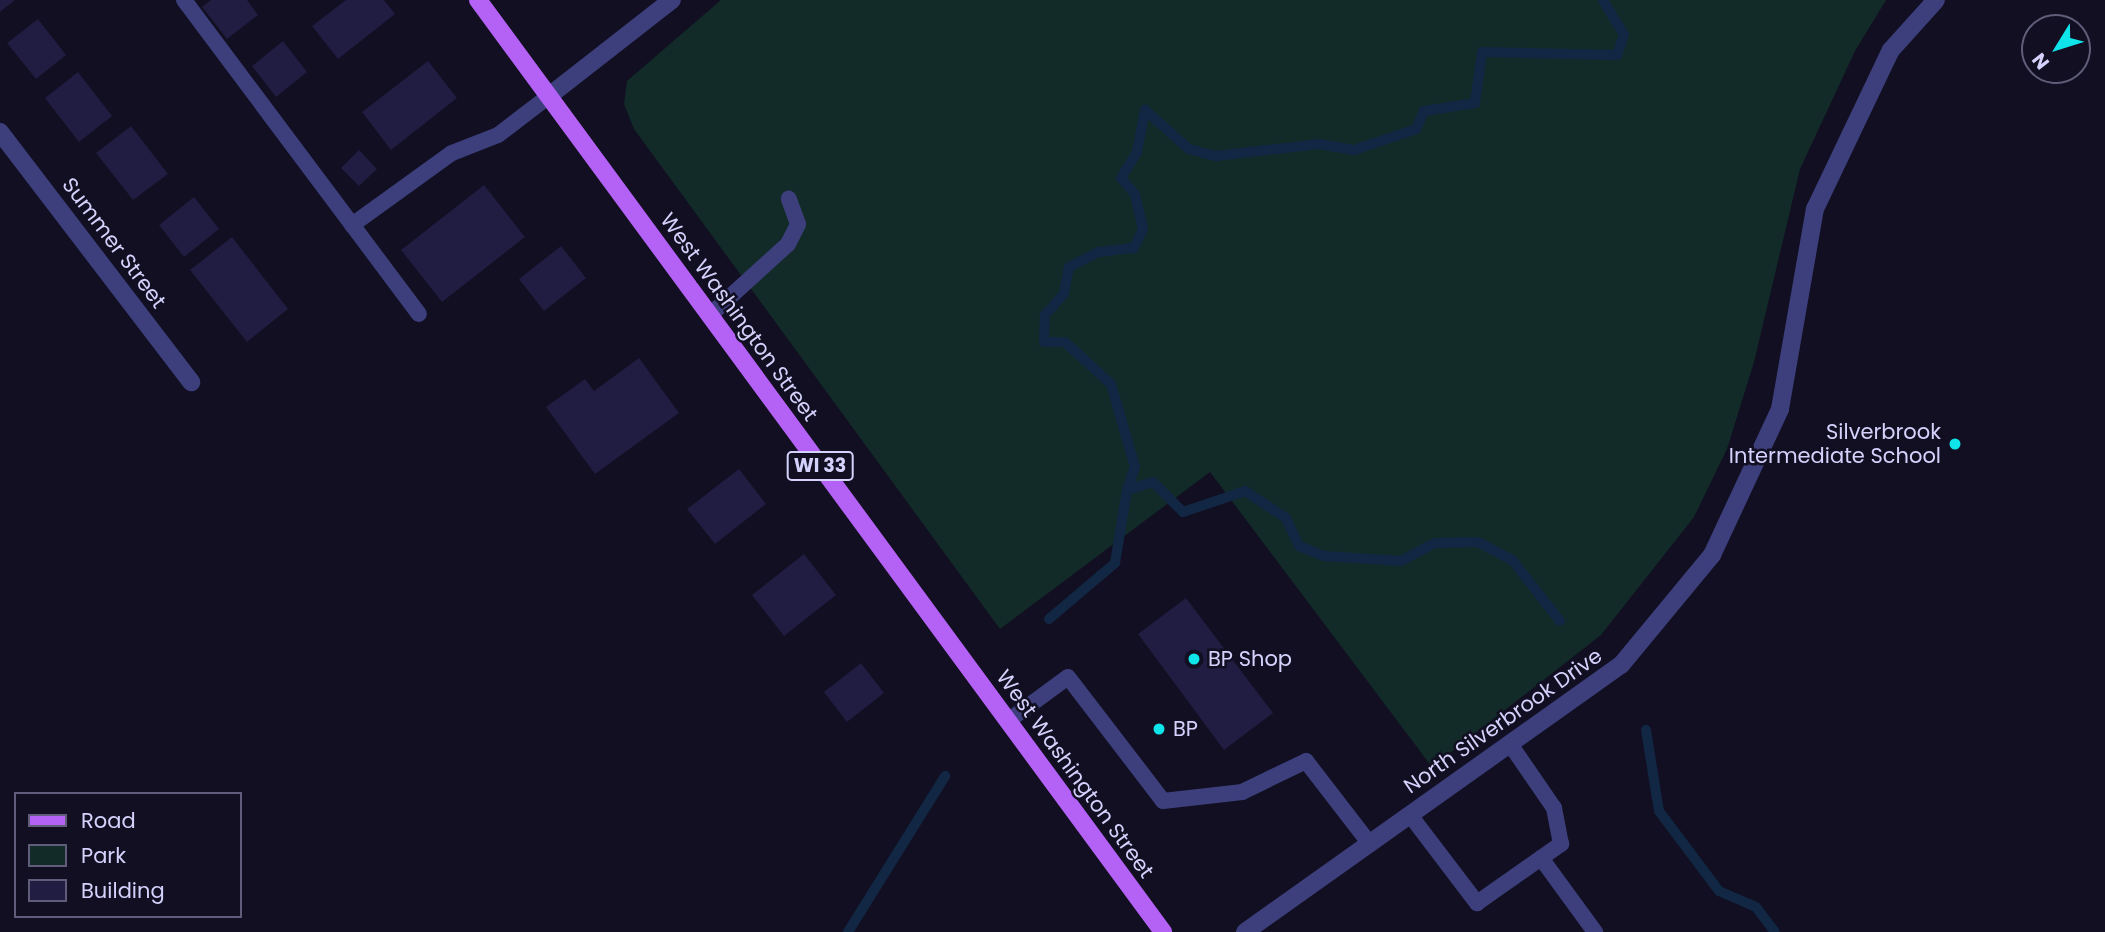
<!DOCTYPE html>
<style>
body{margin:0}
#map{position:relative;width:2105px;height:932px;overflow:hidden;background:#110f21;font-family:Poppins,sans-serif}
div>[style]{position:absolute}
.green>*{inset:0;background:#122b29}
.stream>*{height:10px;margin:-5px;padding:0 5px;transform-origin:5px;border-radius:5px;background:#112744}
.building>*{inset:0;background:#211c41}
.lane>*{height:16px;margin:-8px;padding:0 8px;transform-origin:8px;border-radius:8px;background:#3d3f7d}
.street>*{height:18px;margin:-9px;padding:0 9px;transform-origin:9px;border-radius:9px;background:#3d3f7d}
.primary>*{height:18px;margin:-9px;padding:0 9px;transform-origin:9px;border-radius:9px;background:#b461f5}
.dots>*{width:19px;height:19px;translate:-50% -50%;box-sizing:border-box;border:4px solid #110f21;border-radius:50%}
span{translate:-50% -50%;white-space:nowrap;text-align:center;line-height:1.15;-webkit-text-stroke:5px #110f21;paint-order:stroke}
.shield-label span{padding:2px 5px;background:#110f21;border:2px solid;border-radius:5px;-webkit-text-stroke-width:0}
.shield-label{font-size:19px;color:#d4d2fc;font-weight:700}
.street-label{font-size:21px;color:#d4d2fc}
.poi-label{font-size:21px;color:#d4d2fc}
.right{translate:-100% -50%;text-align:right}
.left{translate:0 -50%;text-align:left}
.legend{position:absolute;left:14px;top:792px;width:228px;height:126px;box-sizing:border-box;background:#110f21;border:2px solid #5f5d79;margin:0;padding:9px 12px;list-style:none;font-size:21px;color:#d4d2fc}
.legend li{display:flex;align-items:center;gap:14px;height:35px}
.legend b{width:35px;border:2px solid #5f5d79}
.north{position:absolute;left:2021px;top:14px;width:70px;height:70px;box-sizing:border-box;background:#110f21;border:2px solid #5f5d79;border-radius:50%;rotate:232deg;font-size:19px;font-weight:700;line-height:28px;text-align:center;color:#d4d2fc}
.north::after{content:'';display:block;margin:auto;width:24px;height:32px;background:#0fe4eb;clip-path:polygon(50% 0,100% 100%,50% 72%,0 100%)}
</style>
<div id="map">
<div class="green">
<div style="clip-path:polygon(721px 0,1886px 0,1855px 51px,1800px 169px,1754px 362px,1727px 449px,1694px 517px,1601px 635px,1432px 767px,1210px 472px,1000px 629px,634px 129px,624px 104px,627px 81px)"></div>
</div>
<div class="stream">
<div style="left:1127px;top:490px;width:24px;rotate:-71deg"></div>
<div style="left:1135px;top:467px;width:86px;rotate:-106.1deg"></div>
<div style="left:1111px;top:384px;width:62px;rotate:-137.6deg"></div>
<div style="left:1065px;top:342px;width:21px;rotate:180deg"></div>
<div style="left:1044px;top:342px;width:27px;rotate:-88deg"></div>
<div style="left:1045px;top:315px;width:28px;rotate:-48deg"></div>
<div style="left:1064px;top:294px;width:27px;rotate:-80deg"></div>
<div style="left:1069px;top:267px;width:34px;rotate:-27deg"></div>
<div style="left:1099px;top:252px;width:35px;rotate:-7deg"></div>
<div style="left:1134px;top:248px;width:21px;rotate:-65deg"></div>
<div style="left:1143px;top:229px;width:36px;rotate:-103deg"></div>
<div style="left:1135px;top:194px;width:21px;rotate:-131deg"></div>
<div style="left:1121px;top:178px;width:31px;rotate:-58deg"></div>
<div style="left:1137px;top:152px;width:43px;rotate:-79.2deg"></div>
<div style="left:1145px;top:110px;width:59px;rotate:41.6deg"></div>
<div style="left:1189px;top:149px;width:28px;rotate:15deg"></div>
<div style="left:1216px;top:156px;width:104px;rotate:-6.6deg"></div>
<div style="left:1319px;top:144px;width:36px;rotate:10deg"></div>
<div style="left:1354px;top:150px;width:65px;rotate:-18.7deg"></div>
<div style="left:1416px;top:129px;width:20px;rotate:-66deg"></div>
<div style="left:1424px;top:111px;width:52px;rotate:-8.9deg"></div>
<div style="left:1475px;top:103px;width:51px;rotate:-82.2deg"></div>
<div style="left:1482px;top:52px;width:135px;rotate:1.3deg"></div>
<div style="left:1617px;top:55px;width:21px;rotate:-71deg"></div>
<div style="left:1624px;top:35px;width:41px;rotate:-121deg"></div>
<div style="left:1049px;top:619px;width:87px;rotate:-40.3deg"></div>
<div style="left:1115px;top:563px;width:74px;rotate:-80.7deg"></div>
<div style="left:1127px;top:490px;width:27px;rotate:-17deg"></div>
<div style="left:1153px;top:482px;width:42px;rotate:45deg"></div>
<div style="left:1183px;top:512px;width:65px;rotate:-18.7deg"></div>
<div style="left:1245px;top:491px;width:49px;rotate:33.4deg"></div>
<div style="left:1286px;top:518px;width:31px;rotate:65deg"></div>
<div style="left:1299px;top:546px;width:27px;rotate:22deg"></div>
<div style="left:1324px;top:556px;width:77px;rotate:3.7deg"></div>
<div style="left:1401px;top:561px;width:38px;rotate:-28deg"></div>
<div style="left:1435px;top:543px;width:43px;rotate:-1.3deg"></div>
<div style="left:1478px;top:542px;width:40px;rotate:28deg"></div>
<div style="left:1513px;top:561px;width:76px;rotate:51.9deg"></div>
<div style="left:1646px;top:730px;width:82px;rotate:80.9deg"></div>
<div style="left:1659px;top:811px;width:100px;rotate:53.1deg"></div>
<div style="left:1719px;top:891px;width:40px;rotate:23.4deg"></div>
<div style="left:1756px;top:907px;width:31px;rotate:53deg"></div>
<div style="left:848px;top:932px;width:184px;rotate:-58.1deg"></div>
</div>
<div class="building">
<div style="clip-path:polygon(0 0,15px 0,0 12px)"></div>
<div style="clip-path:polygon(211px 0,247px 0,258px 15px,227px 39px,202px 7px)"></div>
<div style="clip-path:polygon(346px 0,384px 0,395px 14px,338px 59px,312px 26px)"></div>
<div style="clip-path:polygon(38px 19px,66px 55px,36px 79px,7px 43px)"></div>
<div style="clip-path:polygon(283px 41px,307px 72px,276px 97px,252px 66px)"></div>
<div style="clip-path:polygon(428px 61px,457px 98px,391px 150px,362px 112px)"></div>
<div style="clip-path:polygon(78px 72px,112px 116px,79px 142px,45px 98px)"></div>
<div style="clip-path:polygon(131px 126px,168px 174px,133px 200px,96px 153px)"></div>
<div style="clip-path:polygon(359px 150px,377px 169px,359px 186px,341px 168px)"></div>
<div style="clip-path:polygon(484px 185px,525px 237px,442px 302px,401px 250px)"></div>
<div style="clip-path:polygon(194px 197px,219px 229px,184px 257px,159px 225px)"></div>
<div style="clip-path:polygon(232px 237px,288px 309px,247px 342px,190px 270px)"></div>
<div style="clip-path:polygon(561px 246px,586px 278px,544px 311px,519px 279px)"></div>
<div style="clip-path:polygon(639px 358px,679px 413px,595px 474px,546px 407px,585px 379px,594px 391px)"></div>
<div style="clip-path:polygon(739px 469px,766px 504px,715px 544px,687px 509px)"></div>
<div style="clip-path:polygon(804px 554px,836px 595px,784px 636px,752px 595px)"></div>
<div style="clip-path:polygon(1186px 598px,1273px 713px,1224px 750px,1138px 634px)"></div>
<div style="clip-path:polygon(861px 663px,884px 693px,847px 722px,824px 692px)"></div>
</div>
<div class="lane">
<div style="left:184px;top:0;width:392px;rotate:53.2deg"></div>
<div style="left:352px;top:225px;width:123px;rotate:-35.8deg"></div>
<div style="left:452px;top:153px;width:49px;rotate:-21.4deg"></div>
<div style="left:498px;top:135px;width:64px;rotate:-37.4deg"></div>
<div style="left:710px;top:315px;width:105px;rotate:-42.3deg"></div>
<div style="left:788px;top:244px;width:22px;rotate:-63deg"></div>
<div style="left:798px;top:224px;width:27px;rotate:-110deg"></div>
<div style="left:1008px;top:721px;width:74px;rotate:-36.3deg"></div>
<div style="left:1068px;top:677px;width:156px;rotate:52.5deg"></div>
<div style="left:1163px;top:801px;width:80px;rotate:-6.5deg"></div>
<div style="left:1242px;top:792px;width:71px;rotate:-25.8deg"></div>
<div style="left:1306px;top:761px;width:105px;rotate:52.4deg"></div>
<div style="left:1410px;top:815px;width:111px;rotate:52.7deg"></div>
<div style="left:1477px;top:903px;width:103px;rotate:-35.1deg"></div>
<div style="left:1561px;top:844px;width:37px;rotate:-101deg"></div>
<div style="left:1554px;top:808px;width:78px;rotate:-124.5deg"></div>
<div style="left:1541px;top:858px;width:92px;rotate:53.9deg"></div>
</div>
<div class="street">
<div style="left:549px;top:96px;width:156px;rotate:-38deg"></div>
<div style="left:0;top:132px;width:315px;rotate:52.6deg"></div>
<div style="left:1245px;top:932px;width:461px;rotate:-35.4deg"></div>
<div style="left:1621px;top:665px;width:143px;rotate:-50.4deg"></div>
<div style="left:1712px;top:555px;width:161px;rotate:-65deg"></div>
<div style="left:1780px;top:409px;width:203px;rotate:-80.1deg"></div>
<div style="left:1815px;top:209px;width:176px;rotate:-64.5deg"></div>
<div style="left:1891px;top:50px;width:67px;rotate:-48deg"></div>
</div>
<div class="primary">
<div style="left:478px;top:0;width:1157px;rotate:53.68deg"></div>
</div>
<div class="dots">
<div style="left:1955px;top:444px;background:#0fe4eb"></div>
<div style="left:1194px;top:659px;background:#0fe4eb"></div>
<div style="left:1159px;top:729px;background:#0fe4eb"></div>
</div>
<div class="shield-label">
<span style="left:820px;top:466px">WI 33</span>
</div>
<div class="street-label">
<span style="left:114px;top:243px;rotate:53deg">Summer Street</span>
<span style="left:739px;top:317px;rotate:54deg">West Washington Street</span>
<span style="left:1503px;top:721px;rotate:-35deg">North Silverbrook Drive</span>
<span style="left:1075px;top:774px;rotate:54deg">West Washington Street</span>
</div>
<div class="poi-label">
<span class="right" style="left:1941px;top:444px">Silverbrook<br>Intermediate School</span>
<span class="left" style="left:1208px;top:659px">BP Shop</span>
<span class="left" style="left:1173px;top:729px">BP</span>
</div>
<ul class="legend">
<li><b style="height:9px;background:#b461f5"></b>Road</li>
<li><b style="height:19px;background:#122b29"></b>Park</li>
<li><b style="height:19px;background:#211c41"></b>Building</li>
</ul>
<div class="north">N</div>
</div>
